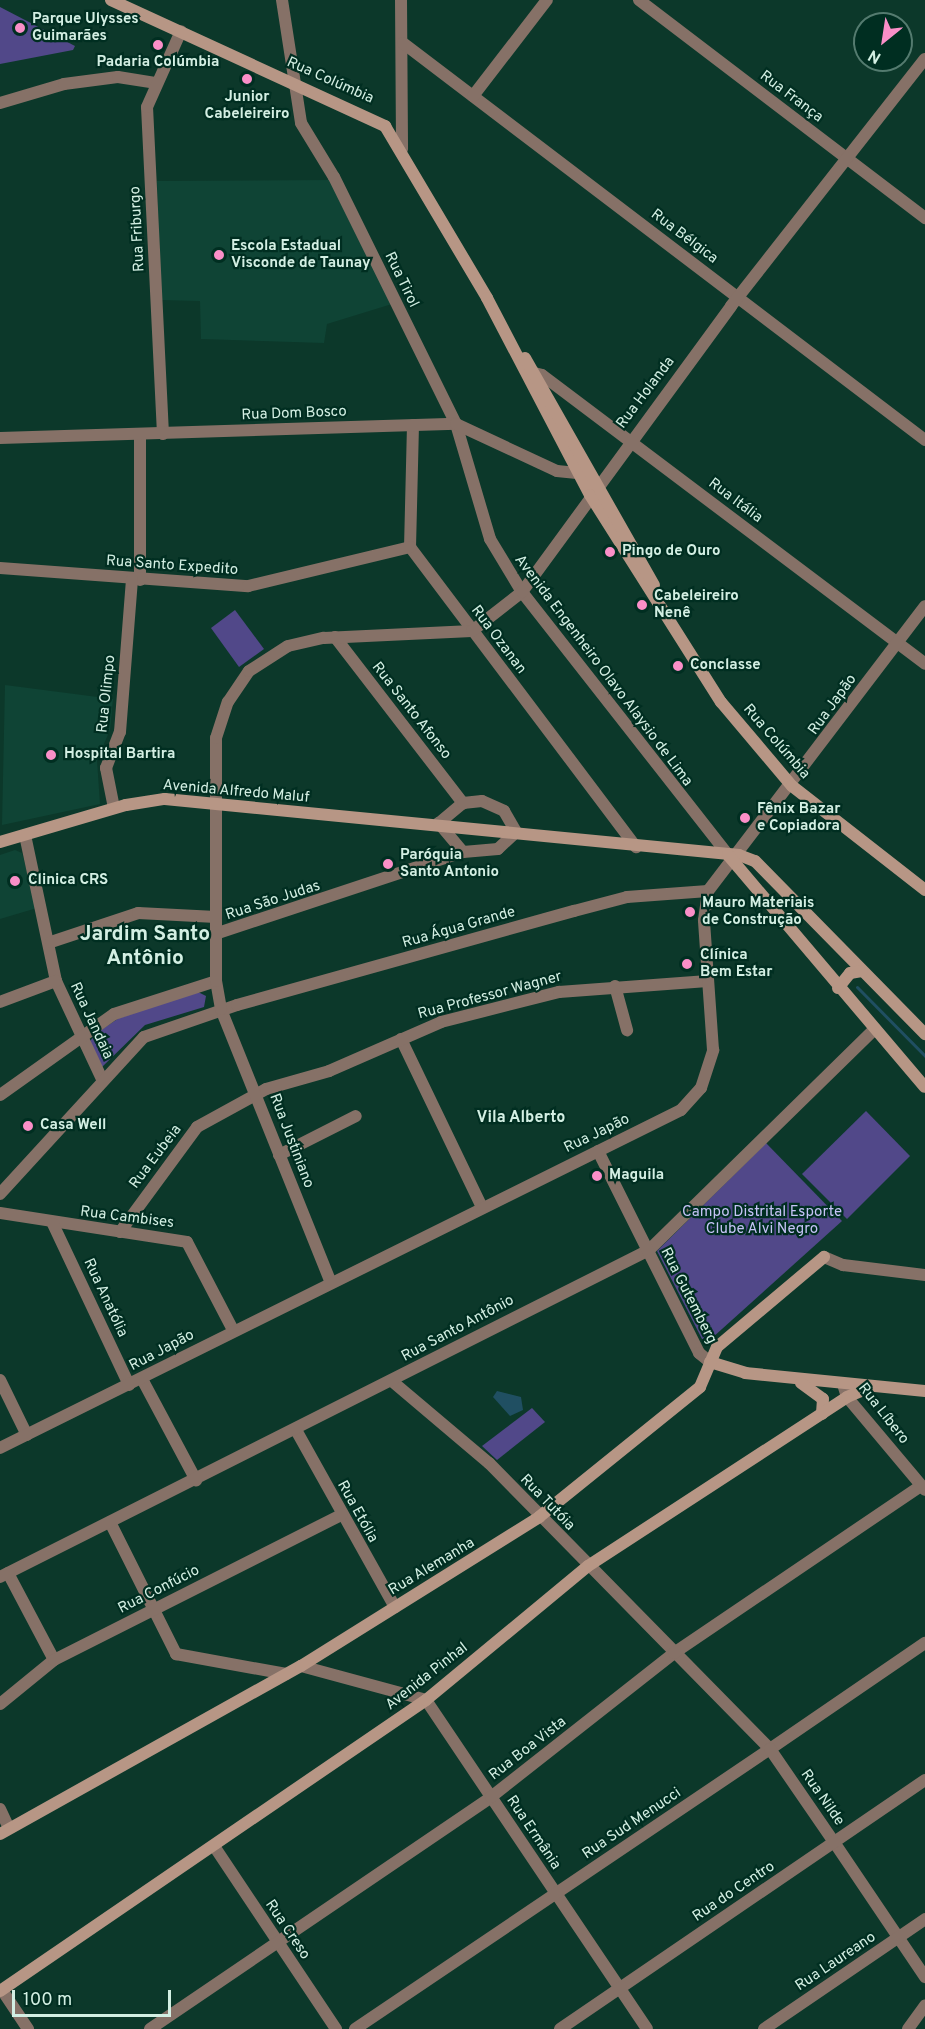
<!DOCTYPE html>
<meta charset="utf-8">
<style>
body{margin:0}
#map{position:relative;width:925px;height:2029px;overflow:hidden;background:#0c382a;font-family:Overpass,sans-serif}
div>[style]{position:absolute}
.built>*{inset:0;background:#0f4435}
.green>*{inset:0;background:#514889}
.water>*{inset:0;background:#204f62}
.stream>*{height:3px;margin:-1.5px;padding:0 1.5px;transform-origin:1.5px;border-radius:1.5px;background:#204f62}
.minor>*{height:12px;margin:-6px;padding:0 6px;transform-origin:6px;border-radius:6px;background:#867167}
.tertiary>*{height:12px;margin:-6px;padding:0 6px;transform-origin:6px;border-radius:6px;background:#867167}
.secondary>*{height:12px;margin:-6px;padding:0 6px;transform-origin:6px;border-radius:6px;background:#b79685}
.dots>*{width:16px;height:16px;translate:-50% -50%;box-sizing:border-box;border:3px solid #002e21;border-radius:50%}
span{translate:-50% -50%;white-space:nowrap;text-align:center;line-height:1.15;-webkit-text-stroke:4.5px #002e21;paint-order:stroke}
.poi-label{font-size:15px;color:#d3efe3;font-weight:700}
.left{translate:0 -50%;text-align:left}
.street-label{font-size:15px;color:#d3efe3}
.park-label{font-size:15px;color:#c6c3f7}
.neighbourhood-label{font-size:16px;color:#d3efe3;font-weight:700}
.district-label{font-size:21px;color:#d3efe3;font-weight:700}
.north{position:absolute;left:853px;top:12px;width:60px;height:60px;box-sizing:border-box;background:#002e21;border:2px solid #547b6f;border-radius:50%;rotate:210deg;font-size:16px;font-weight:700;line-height:24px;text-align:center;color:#d3efe3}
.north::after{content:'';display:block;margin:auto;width:21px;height:27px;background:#fa8fc8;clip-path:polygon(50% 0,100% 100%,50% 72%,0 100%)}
.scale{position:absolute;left:12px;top:1990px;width:159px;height:27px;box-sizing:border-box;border:3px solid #d3efe3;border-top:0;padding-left:8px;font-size:18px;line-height:21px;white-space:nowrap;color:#d3efe3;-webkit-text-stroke:4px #002e21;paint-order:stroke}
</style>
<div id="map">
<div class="built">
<div style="clip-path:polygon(331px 180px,392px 304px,327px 324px,324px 343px,201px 339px,200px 301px,161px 300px,157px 181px)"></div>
<div style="clip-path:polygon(5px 685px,113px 699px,110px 730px,97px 760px,100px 804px,2px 825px)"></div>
<div style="clip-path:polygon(15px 850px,22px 853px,37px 908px,0 919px,0 855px)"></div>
</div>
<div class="green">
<div style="clip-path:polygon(0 7px,75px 46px,73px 50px,0 64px)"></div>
<div style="clip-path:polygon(235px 610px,264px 649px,239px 667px,211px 628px)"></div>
<div style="clip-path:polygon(198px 992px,206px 996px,204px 1007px,145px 1025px,102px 1067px,90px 1041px,98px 1032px,119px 1018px)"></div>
<div style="clip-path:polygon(866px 1111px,910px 1156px,847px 1219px,802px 1174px)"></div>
<div style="clip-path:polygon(766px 1143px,842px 1221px,712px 1338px,702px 1339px,657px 1251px)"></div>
<div style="clip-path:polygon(532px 1408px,545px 1422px,497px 1460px,482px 1446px)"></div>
</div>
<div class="water">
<div style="clip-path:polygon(497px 1391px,521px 1397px,523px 1410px,510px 1416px,493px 1397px)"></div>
</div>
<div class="stream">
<div style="left:857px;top:987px;width:97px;rotate:45.4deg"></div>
</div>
<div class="minor">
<div style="left:282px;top:0;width:124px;rotate:81.2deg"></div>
<div style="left:301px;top:123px;width:63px;rotate:58.6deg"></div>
<div style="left:334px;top:177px;width:275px;rotate:63.7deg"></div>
<div style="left:456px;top:424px;width:120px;rotate:73.5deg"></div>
<div style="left:490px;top:539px;width:62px;rotate:58.9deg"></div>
<div style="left:522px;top:592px;width:334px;rotate:51.9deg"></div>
<div style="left:401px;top:0;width:149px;rotate:89.6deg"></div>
<div style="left:639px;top:0;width:360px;rotate:37.3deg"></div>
<div style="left:403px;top:43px;width:656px;rotate:37.25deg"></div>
<div style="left:473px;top:96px;width:121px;rotate:-52.4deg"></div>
<div style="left:0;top:103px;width:67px;rotate:-16.5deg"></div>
<div style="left:64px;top:84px;width:54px;rotate:-7.4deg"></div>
<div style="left:118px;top:77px;width:36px;rotate:9deg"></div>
<div style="left:526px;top:371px;width:16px;rotate:14deg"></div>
<div style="left:542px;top:375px;width:480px;rotate:37deg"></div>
<div style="left:413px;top:425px;width:122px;rotate:91.4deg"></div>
<div style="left:410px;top:547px;width:376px;rotate:53deg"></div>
<div style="left:140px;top:434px;width:146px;rotate:90deg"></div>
<div style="left:163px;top:434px;width:327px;rotate:-92.8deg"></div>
<div style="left:147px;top:107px;width:83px;rotate:-65.9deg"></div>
<div style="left:0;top:568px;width:249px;rotate:4.2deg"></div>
<div style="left:248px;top:586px;width:167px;rotate:-13.5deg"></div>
<div style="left:335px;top:637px;width:210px;rotate:52.4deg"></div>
<div style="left:482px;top:801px;width:24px;rotate:24deg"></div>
<div style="left:504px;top:811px;width:24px;rotate:60deg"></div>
<div style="left:516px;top:832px;width:25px;rotate:137deg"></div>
<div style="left:498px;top:849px;width:35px;rotate:175deg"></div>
<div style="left:463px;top:852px;width:38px;rotate:-130deg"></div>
<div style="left:439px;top:823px;width:31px;rotate:-40deg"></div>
<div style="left:463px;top:803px;width:19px;rotate:-6deg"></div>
<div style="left:114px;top:808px;width:41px;rotate:-101.3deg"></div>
<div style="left:106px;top:768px;width:39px;rotate:-69deg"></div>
<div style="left:120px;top:732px;width:153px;rotate:-85.5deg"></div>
<div style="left:25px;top:835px;width:149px;rotate:78deg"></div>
<div style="left:56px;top:981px;width:108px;rotate:64.9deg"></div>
<div style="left:215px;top:934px;width:261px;rotate:-18.3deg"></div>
<div style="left:51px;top:942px;width:92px;rotate:-18.4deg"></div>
<div style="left:138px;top:913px;width:78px;rotate:2.9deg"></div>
<div style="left:615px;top:986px;width:46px;rotate:74.7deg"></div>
<div style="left:0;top:1002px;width:60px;rotate:-20.6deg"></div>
<div style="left:401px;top:1039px;width:187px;rotate:64.3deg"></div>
<div style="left:0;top:1095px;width:140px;rotate:-35.4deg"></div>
<div style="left:114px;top:1014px;width:107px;rotate:-17.9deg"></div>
<div style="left:279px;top:1155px;width:86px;rotate:-26.9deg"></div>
<div style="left:0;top:1194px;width:213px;rotate:-47.5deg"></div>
<div style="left:144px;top:1037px;width:98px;rotate:-19deg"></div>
<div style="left:237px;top:1005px;width:350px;rotate:-15.6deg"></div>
<div style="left:574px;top:911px;width:55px;rotate:-14.8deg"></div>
<div style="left:627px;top:897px;width:81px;rotate:-4.2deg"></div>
<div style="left:0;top:1213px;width:189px;rotate:8.8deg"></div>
<div style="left:187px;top:1242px;width:99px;rotate:62.4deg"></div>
<div style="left:53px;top:1224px;width:178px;rotate:64.7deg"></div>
<div style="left:120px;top:1232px;width:130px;rotate:-53.7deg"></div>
<div style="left:197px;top:1127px;width:79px;rotate:-28.8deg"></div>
<div style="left:266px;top:1089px;width:66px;rotate:-15.9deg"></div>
<div style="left:329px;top:1071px;width:122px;rotate:-23.6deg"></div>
<div style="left:441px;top:1022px;width:122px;rotate:-14.3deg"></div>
<div style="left:559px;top:992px;width:149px;rotate:-4.2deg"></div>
<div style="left:824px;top:1257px;width:21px;rotate:23deg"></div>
<div style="left:843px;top:1265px;width:83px;rotate:7deg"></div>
<div style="left:331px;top:1283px;width:295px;rotate:-111.9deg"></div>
<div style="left:221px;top:1009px;width:28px;rotate:-100deg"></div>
<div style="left:216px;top:981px;width:243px;rotate:-90deg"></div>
<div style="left:216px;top:738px;width:38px;rotate:-72deg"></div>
<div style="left:228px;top:702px;width:37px;rotate:-56deg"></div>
<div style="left:249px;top:671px;width:46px;rotate:-32.7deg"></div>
<div style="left:288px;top:646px;width:37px;rotate:-13deg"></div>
<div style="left:324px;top:638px;width:148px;rotate:-2.7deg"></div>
<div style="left:472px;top:631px;width:63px;rotate:-38deg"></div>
<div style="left:522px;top:592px;width:354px;rotate:-53.8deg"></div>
<div style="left:731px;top:306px;width:314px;rotate:-51.9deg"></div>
<div style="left:142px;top:1379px;width:115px;rotate:61.9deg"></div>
<div style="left:0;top:1380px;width:61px;rotate:63.9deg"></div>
<div style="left:393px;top:1382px;width:126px;rotate:40.2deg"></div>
<div style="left:489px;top:1463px;width:401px;rotate:45.5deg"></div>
<div style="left:770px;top:1749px;width:188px;rotate:-34.4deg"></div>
<div style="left:843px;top:1384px;width:14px;rotate:73deg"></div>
<div style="left:847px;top:1397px;width:121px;rotate:50deg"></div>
<div style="left:296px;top:1430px;width:203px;rotate:60.8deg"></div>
<div style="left:110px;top:1522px;width:148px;rotate:63.4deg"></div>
<div style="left:176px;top:1654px;width:112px;rotate:10.3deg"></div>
<div style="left:8px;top:1573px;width:98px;rotate:62.1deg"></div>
<div style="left:0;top:1577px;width:727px;rotate:-26.74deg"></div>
<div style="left:649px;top:1250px;width:315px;rotate:-44.4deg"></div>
<div style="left:301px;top:1666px;width:130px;rotate:15.2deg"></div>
<div style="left:426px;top:1700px;width:396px;rotate:56.1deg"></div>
<div style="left:0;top:1704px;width:70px;rotate:-39.2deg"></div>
<div style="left:54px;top:1660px;width:322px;rotate:-26.8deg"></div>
<div style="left:0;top:1809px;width:21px;rotate:65deg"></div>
<div style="left:834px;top:1842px;width:163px;rotate:56deg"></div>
<div style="left:214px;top:1846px;width:220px;rotate:56.3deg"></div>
<div style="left:2px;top:1990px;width:47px;rotate:56.3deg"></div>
<div style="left:150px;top:2029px;width:412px;rotate:-34.2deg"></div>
<div style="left:491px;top:1797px;width:233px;rotate:-38.2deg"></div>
<div style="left:674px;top:1653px;width:298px;rotate:-34.1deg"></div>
<div style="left:764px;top:2029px;width:195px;rotate:-34.3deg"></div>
<div style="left:908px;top:2029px;width:29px;rotate:-54deg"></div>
</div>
<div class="tertiary">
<div style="left:0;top:438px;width:456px;rotate:-1.8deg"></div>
<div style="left:456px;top:424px;width:111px;rotate:25deg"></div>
<div style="left:557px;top:471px;width:20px;rotate:6deg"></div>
<div style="left:598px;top:1151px;width:226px;rotate:63.4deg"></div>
<div style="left:699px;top:1353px;width:14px;rotate:39deg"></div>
<div style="left:0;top:1448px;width:760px;rotate:-26.4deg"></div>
<div style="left:681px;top:1110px;width:30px;rotate:-48deg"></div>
<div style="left:701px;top:1088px;width:40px;rotate:-72deg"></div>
<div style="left:713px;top:1050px;width:130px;rotate:-94deg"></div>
<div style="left:704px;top:920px;width:29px;rotate:-82deg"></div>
<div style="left:708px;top:891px;width:358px;rotate:-52.7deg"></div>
<div style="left:355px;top:2029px;width:501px;rotate:-34.01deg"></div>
<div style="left:770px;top:1749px;width:113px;rotate:55.5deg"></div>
<div style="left:560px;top:2029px;width:442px;rotate:-34.3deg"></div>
</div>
<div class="secondary">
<div style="left:111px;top:0;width:302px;rotate:24.7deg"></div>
<div style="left:385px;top:126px;width:200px;rotate:59.3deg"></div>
<div style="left:487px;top:298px;width:222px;rotate:62.4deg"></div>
<div style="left:590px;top:495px;width:245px;rotate:57.7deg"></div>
<div style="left:721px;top:702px;width:110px;rotate:49.8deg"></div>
<div style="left:792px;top:786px;width:169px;rotate:38deg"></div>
<div style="left:525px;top:358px;width:261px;rotate:60.4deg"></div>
<div style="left:0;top:842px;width:131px;rotate:-16.4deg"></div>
<div style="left:126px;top:805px;width:39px;rotate:-9deg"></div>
<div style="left:165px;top:799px;width:577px;rotate:5.57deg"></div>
<div style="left:739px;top:855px;width:17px;rotate:21deg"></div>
<div style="left:755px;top:861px;width:243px;rotate:45.5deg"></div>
<div style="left:728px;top:855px;width:304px;rotate:49.7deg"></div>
<div style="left:838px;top:988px;width:19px;rotate:-51deg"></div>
<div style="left:850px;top:973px;width:12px;rotate:-9deg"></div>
<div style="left:710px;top:1362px;width:37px;rotate:17deg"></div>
<div style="left:745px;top:1373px;width:181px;rotate:5.7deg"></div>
<div style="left:801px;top:1383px;width:27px;rotate:36deg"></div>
<div style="left:823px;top:1399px;width:15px;rotate:94deg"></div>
<div style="left:0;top:1834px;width:345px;rotate:-29.2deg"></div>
<div style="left:301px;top:1666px;width:281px;rotate:-32deg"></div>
<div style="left:539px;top:1517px;width:207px;rotate:-38.9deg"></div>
<div style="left:700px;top:1387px;width:43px;rotate:-67deg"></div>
<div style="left:717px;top:1347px;width:140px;rotate:-40.1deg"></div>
<div style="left:0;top:1991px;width:516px;rotate:-34.34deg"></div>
<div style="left:426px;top:1700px;width:210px;rotate:-39.6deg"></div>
<div style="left:588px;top:1566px;width:309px;rotate:-33.1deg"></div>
<div style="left:847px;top:1397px;width:26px;rotate:-23deg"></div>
</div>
<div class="dots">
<div style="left:20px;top:28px;background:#fa8fc8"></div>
<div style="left:158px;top:45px;background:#fa8fc8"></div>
<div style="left:247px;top:79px;background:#fa8fc8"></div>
<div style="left:219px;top:255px;background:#fa8fc8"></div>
<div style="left:610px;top:552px;background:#fa8fc8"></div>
<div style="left:642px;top:605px;background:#fa8fc8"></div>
<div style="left:678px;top:666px;background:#fa8fc8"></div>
<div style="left:51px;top:755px;background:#fa8fc8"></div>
<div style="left:745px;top:818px;background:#fa8fc8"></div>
<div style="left:388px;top:864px;background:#fa8fc8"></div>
<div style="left:15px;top:881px;background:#fa8fc8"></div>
<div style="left:690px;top:912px;background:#fa8fc8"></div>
<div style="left:687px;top:964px;background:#fa8fc8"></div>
<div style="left:28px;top:1126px;background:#fa8fc8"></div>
<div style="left:597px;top:1176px;background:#fa8fc8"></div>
</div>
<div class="poi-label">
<span class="left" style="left:32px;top:28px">Parque Ulysses<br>Guimarães</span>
<span style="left:158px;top:63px">Padaria Colúmbia</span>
<span style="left:247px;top:106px">Junior<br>Cabeleireiro</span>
<span class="left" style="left:231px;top:255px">Escola Estadual<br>Visconde de Taunay</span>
<span class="left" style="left:622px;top:552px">Pingo de Ouro</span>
<span class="left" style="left:654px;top:605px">Cabeleireiro<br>Nenê</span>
<span class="left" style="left:690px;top:666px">Conclasse</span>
<span class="left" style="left:64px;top:755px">Hospital Bartira</span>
<span class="left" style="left:757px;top:818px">Fênix Bazar<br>e Copiadora</span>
<span class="left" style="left:400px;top:864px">Paróquia<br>Santo Antonio</span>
<span class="left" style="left:28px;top:881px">Clinica CRS</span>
<span class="left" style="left:702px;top:912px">Mauro Materiais<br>de Construção</span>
<span class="left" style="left:700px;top:964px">Clínica<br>Bem Estar</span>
<span class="left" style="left:40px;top:1126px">Casa Well</span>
<span class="left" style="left:609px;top:1176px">Maguila</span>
</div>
<div class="street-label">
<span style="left:330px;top:81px;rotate:24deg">Rua Colúmbia</span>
<span style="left:791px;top:97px;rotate:37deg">Rua França</span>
<span style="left:138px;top:229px;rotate:-93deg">Rua Friburgo</span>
<span style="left:684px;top:237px;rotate:37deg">Rua Bélgica</span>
<span style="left:401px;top:280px;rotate:64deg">Rua Tirol</span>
<span style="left:646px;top:393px;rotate:-53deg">Rua Holanda</span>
<span style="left:294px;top:414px;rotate:-2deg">Rua Dom Bosco</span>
<span style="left:735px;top:501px;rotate:37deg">Rua Itália</span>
<span style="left:172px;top:566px;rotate:4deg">Rua Santo Expedito</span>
<span style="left:498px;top:640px;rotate:53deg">Rua Ozanan</span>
<span style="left:603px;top:671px;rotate:53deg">Avenida Engenheiro Olavo Alaysio de Lima</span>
<span style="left:107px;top:694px;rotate:-84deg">Rua Olimpo</span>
<span style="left:833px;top:705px;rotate:-54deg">Rua Japão</span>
<span style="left:411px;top:711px;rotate:52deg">Rua Santo Afonso</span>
<span style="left:776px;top:742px;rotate:49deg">Rua Colúmbia</span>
<span style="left:236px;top:792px;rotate:5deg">Avenida Alfredo Maluf</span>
<span style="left:273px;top:901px;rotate:-18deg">Rua São Judas</span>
<span style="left:459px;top:928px;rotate:-16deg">Rua Água Grande</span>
<span style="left:490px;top:996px;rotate:-15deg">Rua Professor Wagner</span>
<span style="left:91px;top:1021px;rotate:65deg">Rua Jandaia</span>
<span style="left:597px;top:1134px;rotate:-26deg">Rua Japão</span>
<span style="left:291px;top:1141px;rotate:69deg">Rua Justiniano</span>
<span style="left:156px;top:1157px;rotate:-53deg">Rua Eubeia</span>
<span style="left:127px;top:1218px;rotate:7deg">Rua Cambises</span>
<span style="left:688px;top:1296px;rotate:63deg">Rua Gutemberg</span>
<span style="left:105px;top:1298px;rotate:65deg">Rua Anatólia</span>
<span style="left:458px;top:1329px;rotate:-28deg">Rua Santo Antônio</span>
<span style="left:162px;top:1351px;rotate:-28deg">Rua Japão</span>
<span style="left:883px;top:1414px;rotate:52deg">Rua Líbero</span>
<span style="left:547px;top:1503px;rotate:46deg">Rua Tutóia</span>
<span style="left:357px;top:1512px;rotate:61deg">Rua Etólia</span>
<span style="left:432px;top:1567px;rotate:-31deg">Rua Alemanha</span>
<span style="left:159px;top:1590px;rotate:-27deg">Rua Confúcio</span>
<span style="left:427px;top:1677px;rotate:-38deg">Avenida Pinhal</span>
<span style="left:528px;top:1749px;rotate:-38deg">Rua Boa Vista</span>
<span style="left:822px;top:1798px;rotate:55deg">Rua Nilde</span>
<span style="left:632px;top:1824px;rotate:-34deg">Rua Sud Menucci</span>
<span style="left:533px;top:1833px;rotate:56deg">Rua Ermânia</span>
<span style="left:734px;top:1892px;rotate:-34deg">Rua do Centro</span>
<span style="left:287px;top:1930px;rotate:56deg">Rua Creso</span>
<span style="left:836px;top:1962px;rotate:-34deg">Rua Laureano</span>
</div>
<div class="park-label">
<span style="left:762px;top:1221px">Campo Distrital Esporte<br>Clube Alvi Negro</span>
</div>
<div class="neighbourhood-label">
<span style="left:521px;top:1118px">Vila Alberto</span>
</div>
<div class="district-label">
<span style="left:145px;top:947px">Jardim Santo<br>Antônio</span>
</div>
<div class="north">N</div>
<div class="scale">100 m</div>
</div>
